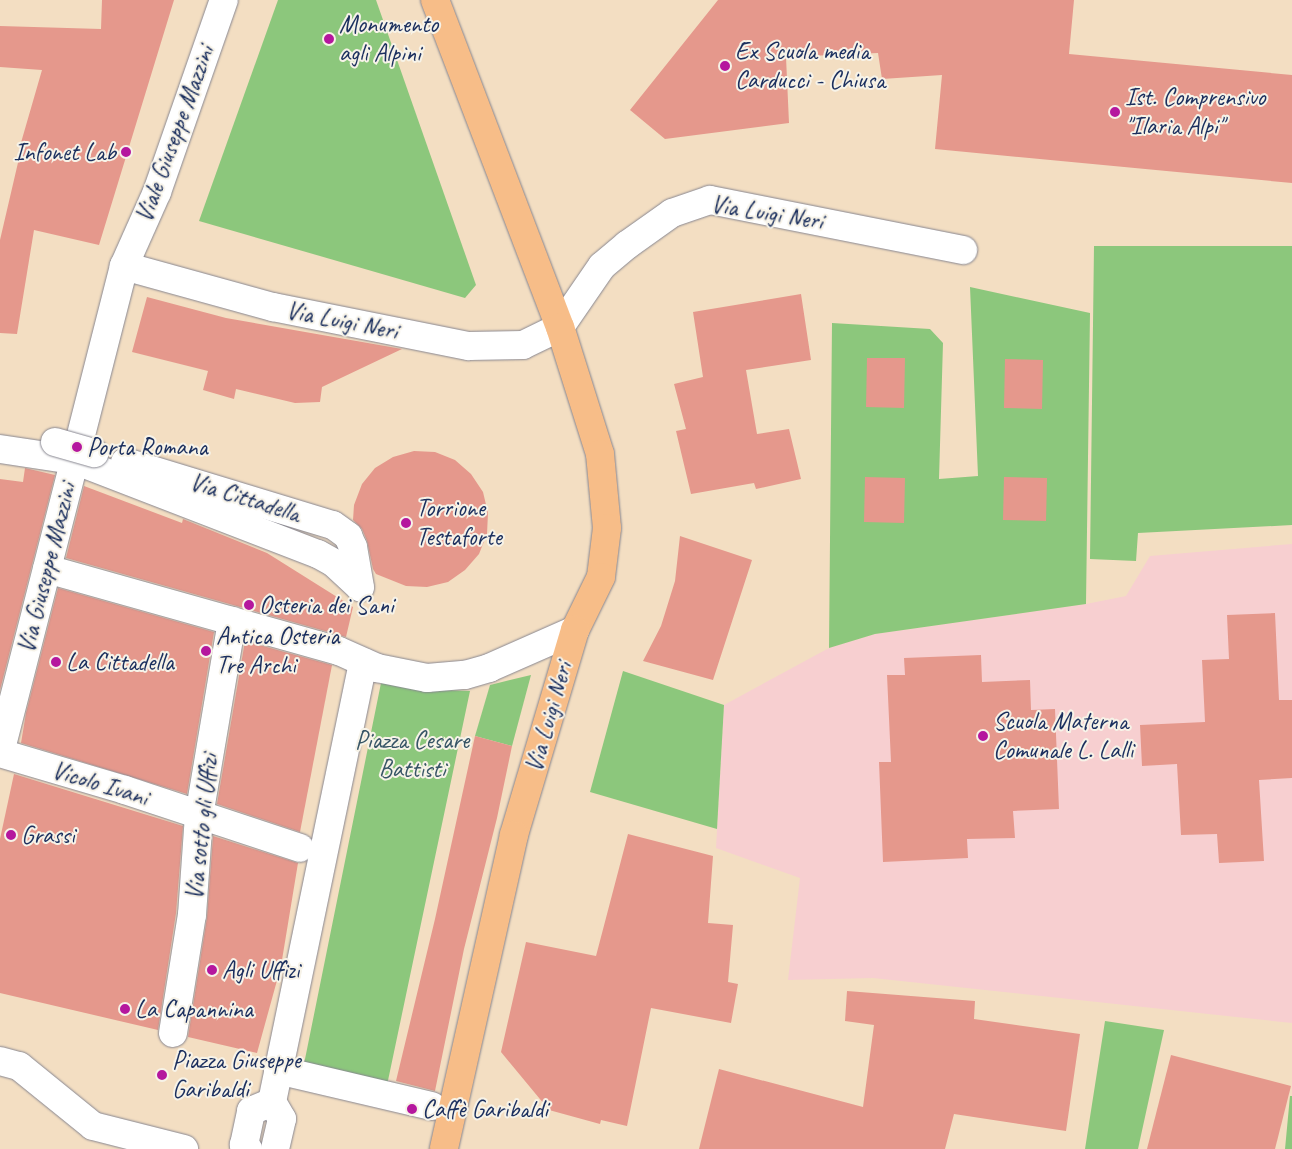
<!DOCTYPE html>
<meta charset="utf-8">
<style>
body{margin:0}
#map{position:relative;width:1292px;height:1149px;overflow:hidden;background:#f3dec2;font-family:Caveat,sans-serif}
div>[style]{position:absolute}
.built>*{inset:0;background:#f7cfd0}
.green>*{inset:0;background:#8cc77c}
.building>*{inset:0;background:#e5988c}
.roads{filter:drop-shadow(0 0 1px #878690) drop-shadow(0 0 1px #878690)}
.minor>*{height:28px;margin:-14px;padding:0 14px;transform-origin:14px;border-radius:14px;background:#fff}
.major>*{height:28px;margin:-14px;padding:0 14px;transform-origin:14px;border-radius:14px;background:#f7bd88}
.bridges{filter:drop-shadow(0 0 1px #878690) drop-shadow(0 0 1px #878690)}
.minor-bridge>*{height:28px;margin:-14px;padding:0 14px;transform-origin:14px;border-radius:14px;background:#fff}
.dots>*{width:14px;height:14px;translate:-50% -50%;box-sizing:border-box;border:2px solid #f7f3e8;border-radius:50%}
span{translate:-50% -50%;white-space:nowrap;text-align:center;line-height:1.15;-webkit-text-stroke:4px #f7f3e8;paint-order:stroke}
.poi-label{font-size:25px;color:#1b2f5e}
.left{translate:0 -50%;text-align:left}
.right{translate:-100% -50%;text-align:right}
.street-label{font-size:25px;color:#1b2f5e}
.park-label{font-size:25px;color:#375566}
</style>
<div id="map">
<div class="built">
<div style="clip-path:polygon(1292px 544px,1292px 1023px,873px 978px,788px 980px,800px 878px,716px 848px,724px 705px,829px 648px,875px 634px,1086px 604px,1126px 596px,1150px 556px)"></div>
</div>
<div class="green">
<div style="clip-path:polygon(278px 0,376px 0,476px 285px,465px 298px,199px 221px)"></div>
<div style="clip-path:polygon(1094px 246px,1292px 246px,1292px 525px,1138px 533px,1136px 561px,1090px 559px)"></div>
<div style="clip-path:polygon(970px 287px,1090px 313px,1086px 604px,875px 634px,829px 648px,832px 323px,930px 329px,943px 343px,939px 479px,978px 476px)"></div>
<div style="clip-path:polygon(623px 671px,724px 705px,717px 829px,590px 792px)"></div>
<div style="clip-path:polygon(531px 675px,512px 746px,475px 736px,490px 685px)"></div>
<div style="clip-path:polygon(381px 683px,415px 689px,470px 691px,386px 1090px,303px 1069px)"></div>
<div style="clip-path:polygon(1105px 1021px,1164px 1030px,1138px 1149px,1085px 1149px)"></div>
<div style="clip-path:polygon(1290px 1096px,1292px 1096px,1292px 1149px,1285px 1149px)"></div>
</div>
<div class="building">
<div style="clip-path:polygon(102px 0,174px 0,99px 245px,34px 230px,17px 334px,0 333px,0 240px,20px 154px,18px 153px,42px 70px,0 67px,0 26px,101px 29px)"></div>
<div style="clip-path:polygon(718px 0,1074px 0,1069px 54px,1292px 75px,1292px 183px,935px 149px,942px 75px,882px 79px,878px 53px,786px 57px,789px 123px,665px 139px,630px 110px)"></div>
<div style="clip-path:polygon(801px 294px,811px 360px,746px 370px,757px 434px,789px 429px,801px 479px,756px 489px,754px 483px,691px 494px,676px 431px,686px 429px,674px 384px,703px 377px,693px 312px)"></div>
<div style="clip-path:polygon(147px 297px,226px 318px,402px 349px,322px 387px,320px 402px,295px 403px,236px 389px,234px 399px,203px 390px,208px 371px,132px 352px)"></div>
<div style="clip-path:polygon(867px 358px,905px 358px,904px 408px,866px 407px)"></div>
<div style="clip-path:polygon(1005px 359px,1043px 360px,1042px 409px,1004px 408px)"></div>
<div style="clip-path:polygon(414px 451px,435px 452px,455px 460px,471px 474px,483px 492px,488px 513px,487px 534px,479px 554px,465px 570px,448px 582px,427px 587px,406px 586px,376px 574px,373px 569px,367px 541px,362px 529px,353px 520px,354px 505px,362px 484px,375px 468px,393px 457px)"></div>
<div style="clip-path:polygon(25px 468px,55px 475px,0 690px,0 479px,23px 482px)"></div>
<div style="clip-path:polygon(865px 477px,905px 478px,904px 523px,864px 522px)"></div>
<div style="clip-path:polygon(1004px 477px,1047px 478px,1046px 521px,1003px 520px)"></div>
<div style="clip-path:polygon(84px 486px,182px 523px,183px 519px,267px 553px,353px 607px,346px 637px,66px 558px)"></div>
<div style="clip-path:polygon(680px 536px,752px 560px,713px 680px,643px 661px,661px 626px,675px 581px)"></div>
<div style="clip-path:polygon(58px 588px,214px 632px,187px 794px,21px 743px,26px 713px)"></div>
<div style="clip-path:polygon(1275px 613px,1279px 700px,1292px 700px,1292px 778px,1259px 780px,1264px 861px,1219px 863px,1217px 834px,1181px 835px,1177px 764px,1142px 766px,1140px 725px,1205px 722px,1202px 660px,1229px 659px,1227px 615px)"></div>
<div style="clip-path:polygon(245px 641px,332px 665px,300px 832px,217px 804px)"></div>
<div style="clip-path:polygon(981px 655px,982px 682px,1030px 680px,1031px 710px,1055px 709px,1059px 809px,1013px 811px,1015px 838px,967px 839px,968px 858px,883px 862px,879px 762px,891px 762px,887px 675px,905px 675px,904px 658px)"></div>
<div style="clip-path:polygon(475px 736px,512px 746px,497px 818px,464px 949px,435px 1091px,396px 1081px,435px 919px)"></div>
<div style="clip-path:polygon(14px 774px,183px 826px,176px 913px,158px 1030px,0 993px,0 839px)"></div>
<div style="clip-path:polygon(628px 834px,713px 856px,708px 923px,733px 925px,728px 982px,738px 984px,731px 1023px,651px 1008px,627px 1126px,601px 1120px,600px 1124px,549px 1110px,501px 1052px,526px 942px,596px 956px)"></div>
<div style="clip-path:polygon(213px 836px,298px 863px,281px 966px,257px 1053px,188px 1037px,207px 917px)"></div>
<div style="clip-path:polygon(847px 991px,975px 1001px,974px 1019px,1080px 1034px,1066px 1131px,954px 1114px,945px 1149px,699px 1149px,719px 1069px,863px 1107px,874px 1025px,845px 1021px)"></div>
<div style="clip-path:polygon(1171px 1055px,1291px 1086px,1275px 1149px,1147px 1149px)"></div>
</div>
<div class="roads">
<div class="minor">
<div style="left:124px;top:266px;width:155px;rotate:15.4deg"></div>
<div style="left:273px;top:307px;width:200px;rotate:11.3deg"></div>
<div style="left:469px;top:346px;width:54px;rotate:-1.1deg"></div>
<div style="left:523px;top:345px;width:41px;rotate:-25.9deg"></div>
<div style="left:560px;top:327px;width:74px;rotate:-55.5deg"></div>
<div style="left:602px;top:266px;width:33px;rotate:-40deg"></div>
<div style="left:627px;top:245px;width:55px;rotate:-35.4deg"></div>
<div style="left:672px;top:213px;width:40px;rotate:-18.9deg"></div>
<div style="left:710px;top:200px;width:258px;rotate:11.2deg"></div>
<div style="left:0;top:449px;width:75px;rotate:8.5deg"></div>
<div style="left:74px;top:460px;width:261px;rotate:21.1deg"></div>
<div style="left:318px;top:554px;width:18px;rotate:29deg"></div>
<div style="left:334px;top:563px;width:35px;rotate:43deg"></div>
<div style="left:125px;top:462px;width:217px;rotate:16.9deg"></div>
<div style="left:333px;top:525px;width:19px;rotate:36deg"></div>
<div style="left:348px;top:536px;width:12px;rotate:66deg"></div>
<div style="left:353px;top:547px;width:41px;rotate:80.1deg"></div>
<div style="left:47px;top:569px;width:303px;rotate:15.7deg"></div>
<div style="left:339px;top:651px;width:42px;rotate:24.1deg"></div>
<div style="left:377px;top:668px;width:51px;rotate:11.3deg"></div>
<div style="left:427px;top:678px;width:38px;rotate:-5deg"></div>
<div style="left:465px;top:675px;width:25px;rotate:-16deg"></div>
<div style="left:489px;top:668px;width:94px;rotate:-23.8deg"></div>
<div style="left:0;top:753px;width:503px;rotate:-75.71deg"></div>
<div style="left:124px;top:266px;width:81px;rotate:-66deg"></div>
<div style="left:157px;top:192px;width:203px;rotate:-70.8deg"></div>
<div style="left:0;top:753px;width:130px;rotate:16.5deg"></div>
<div style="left:125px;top:790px;width:184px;rotate:18.3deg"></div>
<div style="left:173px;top:1033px;width:120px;rotate:-80.9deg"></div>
<div style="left:192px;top:915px;width:99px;rotate:-86deg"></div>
<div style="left:199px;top:816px;width:198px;rotate:-80.4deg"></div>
<div style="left:0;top:1061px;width:20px;rotate:15deg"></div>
<div style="left:19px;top:1066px;width:95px;rotate:39deg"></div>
<div style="left:93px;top:1126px;width:94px;rotate:14.2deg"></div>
<div style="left:278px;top:1070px;width:158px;rotate:13.2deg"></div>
<div style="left:248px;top:1149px;width:6px;rotate:-135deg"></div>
<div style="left:244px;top:1145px;width:35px;rotate:-78deg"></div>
<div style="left:251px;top:1111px;width:23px;rotate:-23deg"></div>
<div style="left:275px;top:1149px;width:31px;rotate:-77deg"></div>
<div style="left:282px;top:1119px;width:20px;rotate:-120deg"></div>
<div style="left:272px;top:1102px;width:449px;rotate:-78.3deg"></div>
</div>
<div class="major">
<div style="left:435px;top:0;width:350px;rotate:69.1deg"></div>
<div style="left:560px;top:327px;width:133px;rotate:72.5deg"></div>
<div style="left:600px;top:454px;width:74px;rotate:84.6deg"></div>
<div style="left:607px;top:528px;width:49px;rotate:97deg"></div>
<div style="left:601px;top:577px;width:59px;rotate:116.1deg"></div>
<div style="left:575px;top:630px;width:214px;rotate:106.6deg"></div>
<div style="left:514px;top:835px;width:322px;rotate:102.6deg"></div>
</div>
</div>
<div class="bridges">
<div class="minor-bridge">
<div style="left:55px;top:442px;width:41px;rotate:15.8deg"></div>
</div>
</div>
<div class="dots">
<div style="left:329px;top:39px;background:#b5179e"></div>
<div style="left:725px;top:66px;background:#b5179e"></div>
<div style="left:1115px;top:112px;background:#b5179e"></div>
<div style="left:126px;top:152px;background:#b5179e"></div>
<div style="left:77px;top:447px;background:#b5179e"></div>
<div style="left:406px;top:523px;background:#b5179e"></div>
<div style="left:249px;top:605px;background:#b5179e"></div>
<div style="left:206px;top:651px;background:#b5179e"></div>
<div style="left:56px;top:662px;background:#b5179e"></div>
<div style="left:983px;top:736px;background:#b5179e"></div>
<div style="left:11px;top:835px;background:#b5179e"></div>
<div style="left:212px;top:970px;background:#b5179e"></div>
<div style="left:125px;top:1009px;background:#b5179e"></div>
<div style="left:162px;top:1075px;background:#b5179e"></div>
<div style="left:412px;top:1109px;background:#b5179e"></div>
</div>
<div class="poi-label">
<span class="left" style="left:339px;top:39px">Monumento<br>agli Alpini</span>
<span class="left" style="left:735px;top:66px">Ex Scuola media<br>Carducci - Chiusa</span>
<span class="left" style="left:1125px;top:112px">Ist. Comprensivo<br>"Ilaria Alpi"</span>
<span class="right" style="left:116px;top:152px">Infonet Lab</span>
<span class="left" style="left:87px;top:447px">Porta Romana</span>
<span class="left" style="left:416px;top:523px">Torrione<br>Testaforte</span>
<span class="left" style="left:259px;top:605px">Osteria dei Sani</span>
<span class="left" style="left:216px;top:651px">Antica Osteria<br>Tre Archi</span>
<span class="left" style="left:66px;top:662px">La Cittadella</span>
<span class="left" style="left:993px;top:736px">Scuola Materna<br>Comunale L. Lalli</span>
<span class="left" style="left:21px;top:835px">Grassi</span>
<span class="left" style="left:222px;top:970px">Agli Uffizi</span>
<span class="left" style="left:135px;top:1009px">La Capannina</span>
<span class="left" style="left:172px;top:1075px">Piazza Giuseppe<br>Garibaldi</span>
<span class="left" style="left:422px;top:1109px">Caffè Garibaldi</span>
</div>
<div class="street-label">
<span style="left:175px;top:134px;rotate:-70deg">Viale Giuseppe Mazzini</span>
<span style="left:767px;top:213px;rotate:9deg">Via Luigi Neri</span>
<span style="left:342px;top:321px;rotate:11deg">Via Luigi Neri</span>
<span style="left:245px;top:498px;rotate:17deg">Via Cittadella</span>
<span style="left:47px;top:568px;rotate:-76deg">Via Giuseppe Mazzini</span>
<span style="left:549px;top:717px;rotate:-74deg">Via Luigi Neri</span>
<span style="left:100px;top:784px;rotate:17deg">Vicolo Ivani</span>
<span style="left:202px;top:827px;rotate:-84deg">Via sotto gli Uffizi</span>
</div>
<div class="park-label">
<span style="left:412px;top:755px">Piazza Cesare<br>Battisti</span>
</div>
</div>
